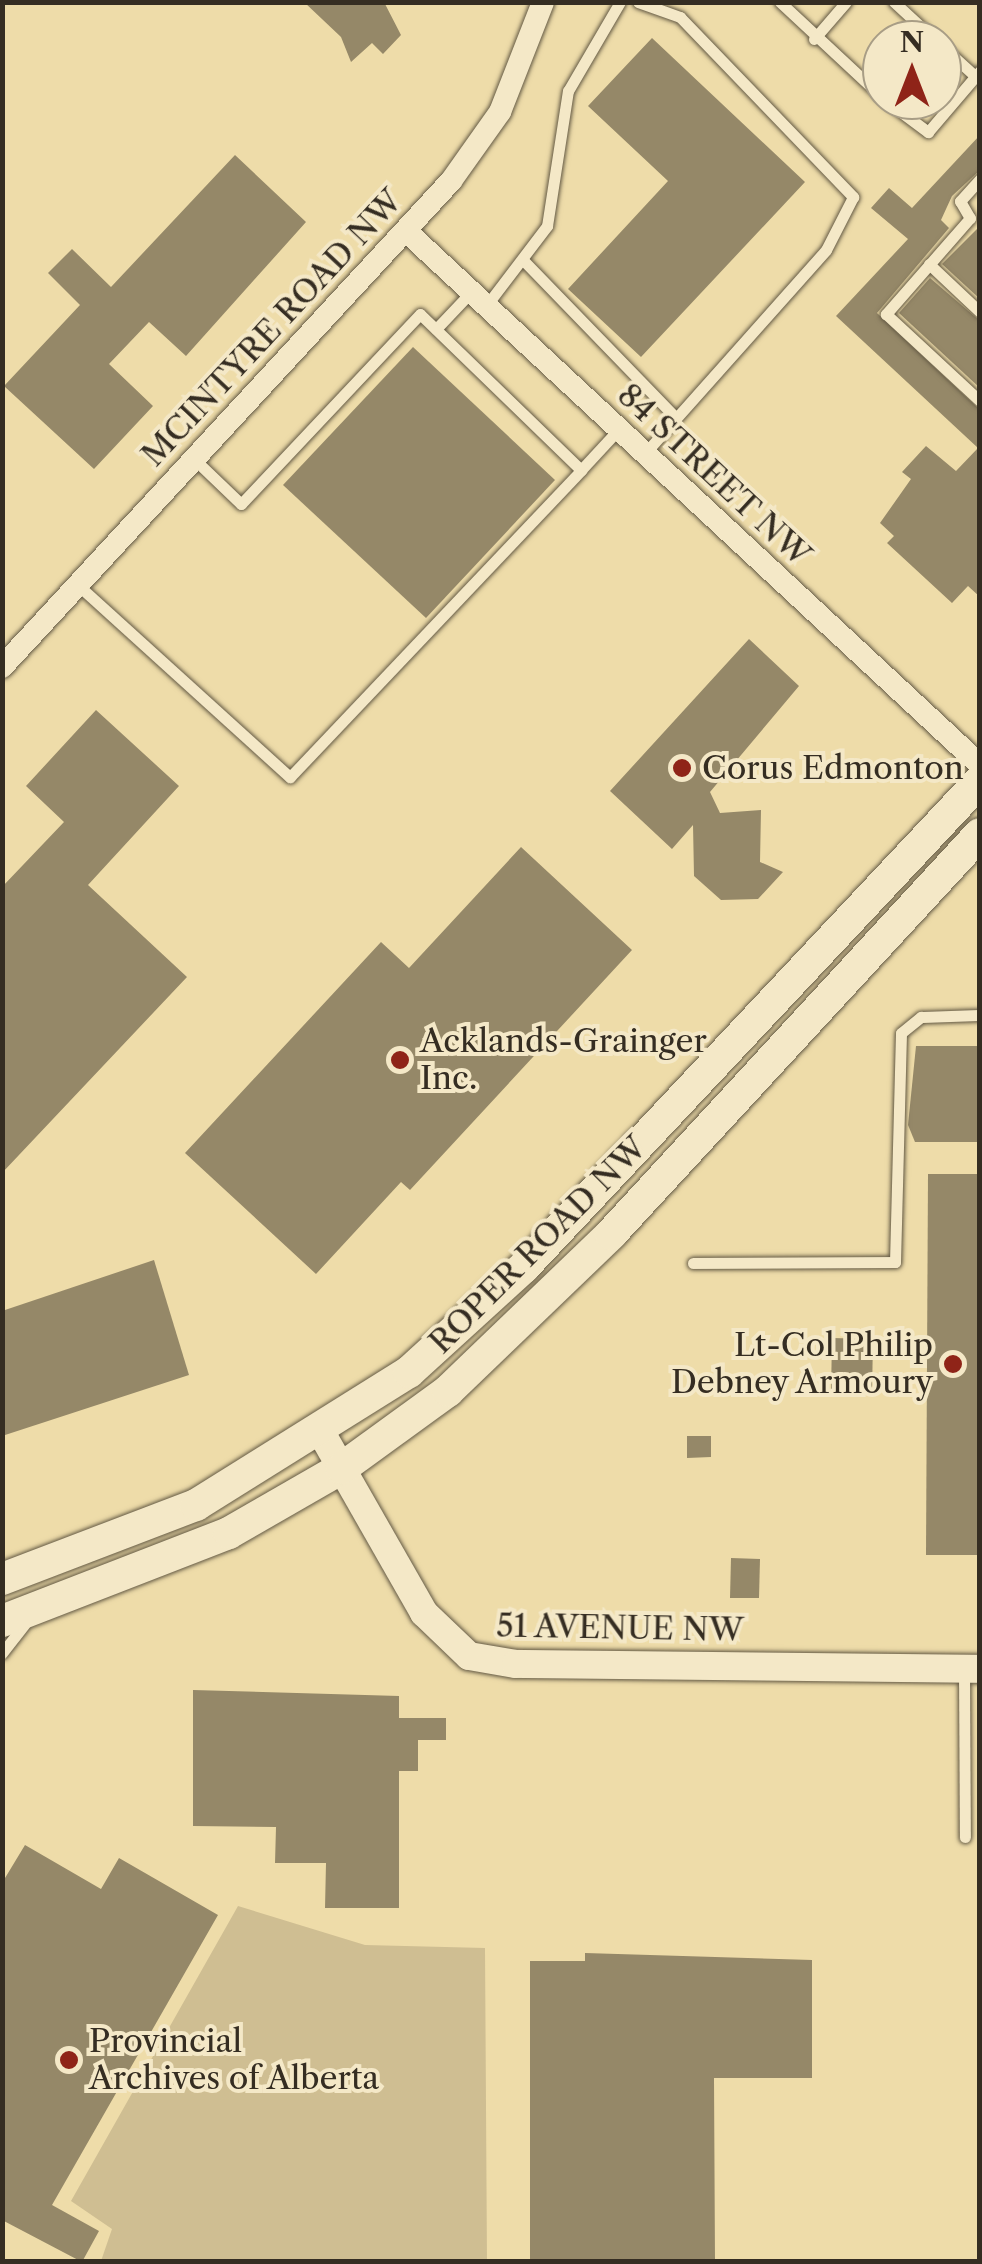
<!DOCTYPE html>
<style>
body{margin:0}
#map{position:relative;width:982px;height:2264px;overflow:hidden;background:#eedca9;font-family:"Libre Caslon Text",serif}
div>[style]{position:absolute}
.green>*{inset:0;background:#cfbe92}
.building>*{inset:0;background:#958868}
.roads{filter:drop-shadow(0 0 2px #635944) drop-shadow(0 0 2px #635944)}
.service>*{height:11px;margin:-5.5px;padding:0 5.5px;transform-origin:5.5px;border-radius:5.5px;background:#f4e8c7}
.minor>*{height:22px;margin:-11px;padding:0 11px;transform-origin:11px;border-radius:11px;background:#f4e8c7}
.tertiary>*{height:28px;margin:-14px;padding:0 14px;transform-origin:14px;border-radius:14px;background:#f4e8c7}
.secondary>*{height:32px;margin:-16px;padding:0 16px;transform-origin:16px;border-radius:16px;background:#f4e8c7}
.dots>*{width:28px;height:28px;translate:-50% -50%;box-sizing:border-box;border:5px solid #f4e8c7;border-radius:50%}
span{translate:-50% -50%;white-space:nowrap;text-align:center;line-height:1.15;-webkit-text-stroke:8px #f4e8c7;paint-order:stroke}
.street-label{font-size:32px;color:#352d22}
.poi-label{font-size:32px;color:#352d22}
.left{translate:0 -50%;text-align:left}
.right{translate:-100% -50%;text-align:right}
.frame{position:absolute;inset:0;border:5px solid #352d22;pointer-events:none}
.north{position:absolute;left:862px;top:20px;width:100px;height:100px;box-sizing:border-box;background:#f4e8c7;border:2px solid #a89d85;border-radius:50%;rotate:0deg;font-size:28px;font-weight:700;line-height:40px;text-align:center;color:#352d22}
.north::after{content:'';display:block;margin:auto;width:35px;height:45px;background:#8f2418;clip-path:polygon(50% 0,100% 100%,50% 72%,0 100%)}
</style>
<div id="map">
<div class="green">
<div style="clip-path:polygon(238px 1906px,365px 1945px,485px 1948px,487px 2261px,101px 2261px,112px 2229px,71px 2201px)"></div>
</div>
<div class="building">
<div style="clip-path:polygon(304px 2px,384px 2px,401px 35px,383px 54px,372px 43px,351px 62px,341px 37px)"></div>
<div style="clip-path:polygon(652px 38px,805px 182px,641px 357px,568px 289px,668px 181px,588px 106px)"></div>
<div style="clip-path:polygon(980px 135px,980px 170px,952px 196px,941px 220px,949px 228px,877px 313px,980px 410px,980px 597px,968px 586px,952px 603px,887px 543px,894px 536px,880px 523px,911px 479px,902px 472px,926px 446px,956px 471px,978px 448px,836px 316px,908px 239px,871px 208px,889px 188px,912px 208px)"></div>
<div style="clip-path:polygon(235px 155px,306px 222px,186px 356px,149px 322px,109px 364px,153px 406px,94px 469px,4px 386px,80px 305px,48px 273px,72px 249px,111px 287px)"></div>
<div style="clip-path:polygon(980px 226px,980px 299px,942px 264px)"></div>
<div style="clip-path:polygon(930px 278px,980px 321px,980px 388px,899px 313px)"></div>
<div style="clip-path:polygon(413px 347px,555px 480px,426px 618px,283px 485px)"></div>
<div style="clip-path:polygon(749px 639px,799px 686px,710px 792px,720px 813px,761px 810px,760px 862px,783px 872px,758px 899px,721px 900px,694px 876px,693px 825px,672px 849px,610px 791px)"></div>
<div style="clip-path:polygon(96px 710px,179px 786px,88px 885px,187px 977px,2px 1173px,2px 887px,64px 822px,26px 786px)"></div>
<div style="clip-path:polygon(521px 847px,632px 950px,410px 1190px,401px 1182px,316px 1274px,185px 1153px,381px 942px,409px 968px)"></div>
<div style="clip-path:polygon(916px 1046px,980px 1046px,980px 1142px,915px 1142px,908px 1125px)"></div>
<div style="clip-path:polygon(928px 1174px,980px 1174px,980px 1555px,926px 1555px)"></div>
<div style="clip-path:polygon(154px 1260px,189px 1375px,2px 1436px,2px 1311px)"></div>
<div style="clip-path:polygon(832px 1338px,873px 1339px,872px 1394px,831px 1393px)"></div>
<div style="clip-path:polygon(687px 1436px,711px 1436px,711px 1457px,687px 1458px)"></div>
<div style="clip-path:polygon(731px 1558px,760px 1559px,759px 1598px,730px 1598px)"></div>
<div style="clip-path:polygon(193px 1690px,399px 1696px,399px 1718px,446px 1718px,446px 1740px,418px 1740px,418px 1771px,399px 1771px,399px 1908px,325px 1908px,326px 1863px,275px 1863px,276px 1827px,193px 1826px)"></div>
<div style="clip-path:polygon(25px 1845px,101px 1889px,119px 1858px,218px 1915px,52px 2205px,99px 2231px,82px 2262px,2px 2220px,2px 1883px)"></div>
<div style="clip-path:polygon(585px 1953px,812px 1960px,812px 2078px,714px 2078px,715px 2262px,530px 2262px,530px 1961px,585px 1961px)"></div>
</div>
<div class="roads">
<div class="service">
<div style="left:638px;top:2px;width:45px;rotate:19.7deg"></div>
<div style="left:680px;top:17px;width:250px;rotate:46.1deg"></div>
<div style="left:853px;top:197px;width:59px;rotate:117deg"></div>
<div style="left:826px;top:250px;width:273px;rotate:131.7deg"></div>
<div style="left:780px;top:2px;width:139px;rotate:43deg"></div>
<div style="left:894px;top:2px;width:56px;rotate:42.8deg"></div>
<div style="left:814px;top:39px;width:49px;rotate:-49.1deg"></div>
<div style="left:942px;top:46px;width:45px;rotate:42.3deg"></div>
<div style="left:885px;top:100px;width:54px;rotate:36.7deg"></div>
<div style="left:928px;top:132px;width:80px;rotate:-49.6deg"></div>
<div style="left:980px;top:179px;width:30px;rotate:132deg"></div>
<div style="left:960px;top:201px;width:20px;rotate:60deg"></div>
<div style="left:970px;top:218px;width:128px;rotate:131.2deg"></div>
<div style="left:886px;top:314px;width:128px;rotate:42.8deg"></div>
<div style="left:523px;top:260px;width:217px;rotate:45.9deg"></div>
<div style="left:929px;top:264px;width:70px;rotate:43.3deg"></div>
<div style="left:486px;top:306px;width:101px;rotate:-52.7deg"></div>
<div style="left:547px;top:226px;width:137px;rotate:-81.2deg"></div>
<div style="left:568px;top:91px;width:103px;rotate:-59.7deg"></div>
<div style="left:436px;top:329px;width:51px;rotate:-46.6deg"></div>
<div style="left:581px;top:470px;width:54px;rotate:-47.2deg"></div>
<div style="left:78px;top:585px;width:286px;rotate:42.2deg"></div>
<div style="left:290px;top:777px;width:423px;rotate:-46.5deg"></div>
<div style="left:581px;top:470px;width:224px;rotate:-135.9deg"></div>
<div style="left:420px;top:314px;width:261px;rotate:133.3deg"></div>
<div style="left:241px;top:504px;width:65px;rotate:-136.2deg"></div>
<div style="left:693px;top:1263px;width:202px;rotate:-0.3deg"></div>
<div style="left:895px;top:1262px;width:229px;rotate:-88.5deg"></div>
<div style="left:901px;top:1033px;width:26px;rotate:-39deg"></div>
<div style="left:921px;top:1017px;width:59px;rotate:-1.9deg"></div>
<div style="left:2px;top:1653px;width:36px;rotate:-52deg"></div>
<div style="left:964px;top:1669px;width:168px;rotate:89.7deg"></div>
</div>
<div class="minor">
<div style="left:406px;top:231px;width:784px;rotate:42.93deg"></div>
<div style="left:2px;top:667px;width:662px;rotate:-47.27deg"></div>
<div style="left:451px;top:181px;width:85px;rotate:-54.6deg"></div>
<div style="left:500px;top:112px;width:118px;rotate:-68.6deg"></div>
</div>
<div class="tertiary">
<div style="left:322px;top:1434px;width:206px;rotate:60.3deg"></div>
<div style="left:424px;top:1613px;width:62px;rotate:43.7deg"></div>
<div style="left:469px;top:1656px;width:48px;rotate:9.7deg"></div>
<div style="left:516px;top:1664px;width:464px;rotate:0.6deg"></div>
</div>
<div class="secondary">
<div style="left:2px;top:1579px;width:208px;rotate:-20.9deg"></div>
<div style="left:196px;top:1505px;width:251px;rotate:-32deg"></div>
<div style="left:409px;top:1372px;width:154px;rotate:-42.4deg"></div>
<div style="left:523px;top:1268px;width:668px;rotate:-46.82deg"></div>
<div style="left:2px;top:1621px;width:243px;rotate:-21.2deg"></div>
<div style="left:229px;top:1533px;width:130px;rotate:-29.9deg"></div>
<div style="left:342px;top:1468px;width:131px;rotate:-36deg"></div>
<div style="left:448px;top:1391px;width:226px;rotate:-43.9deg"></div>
<div style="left:611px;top:1234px;width:544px;rotate:-47.31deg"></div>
</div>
</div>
<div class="dots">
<div style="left:682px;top:768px;background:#8f2418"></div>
<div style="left:400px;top:1060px;background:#8f2418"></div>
<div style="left:953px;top:1364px;background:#8f2418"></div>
<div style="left:69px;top:2060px;background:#8f2418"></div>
</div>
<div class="street-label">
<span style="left:272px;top:328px;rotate:-47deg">MCINTYRE ROAD NW</span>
<span style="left:714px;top:475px;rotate:43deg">84 STREET NW</span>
<span style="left:538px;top:1245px;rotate:-45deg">ROPER ROAD NW</span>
<span style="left:620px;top:1628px;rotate:1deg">51 AVENUE NW</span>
</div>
<div class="poi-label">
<span class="left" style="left:702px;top:768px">Corus Edmonton</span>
<span class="left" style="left:420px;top:1060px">Acklands-Grainger<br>Inc.</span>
<span class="right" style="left:933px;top:1364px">Lt-Col Philip<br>Debney Armoury</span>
<span class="left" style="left:89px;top:2060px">Provincial<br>Archives of Alberta</span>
</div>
<div class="frame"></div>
<div class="north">N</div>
</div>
